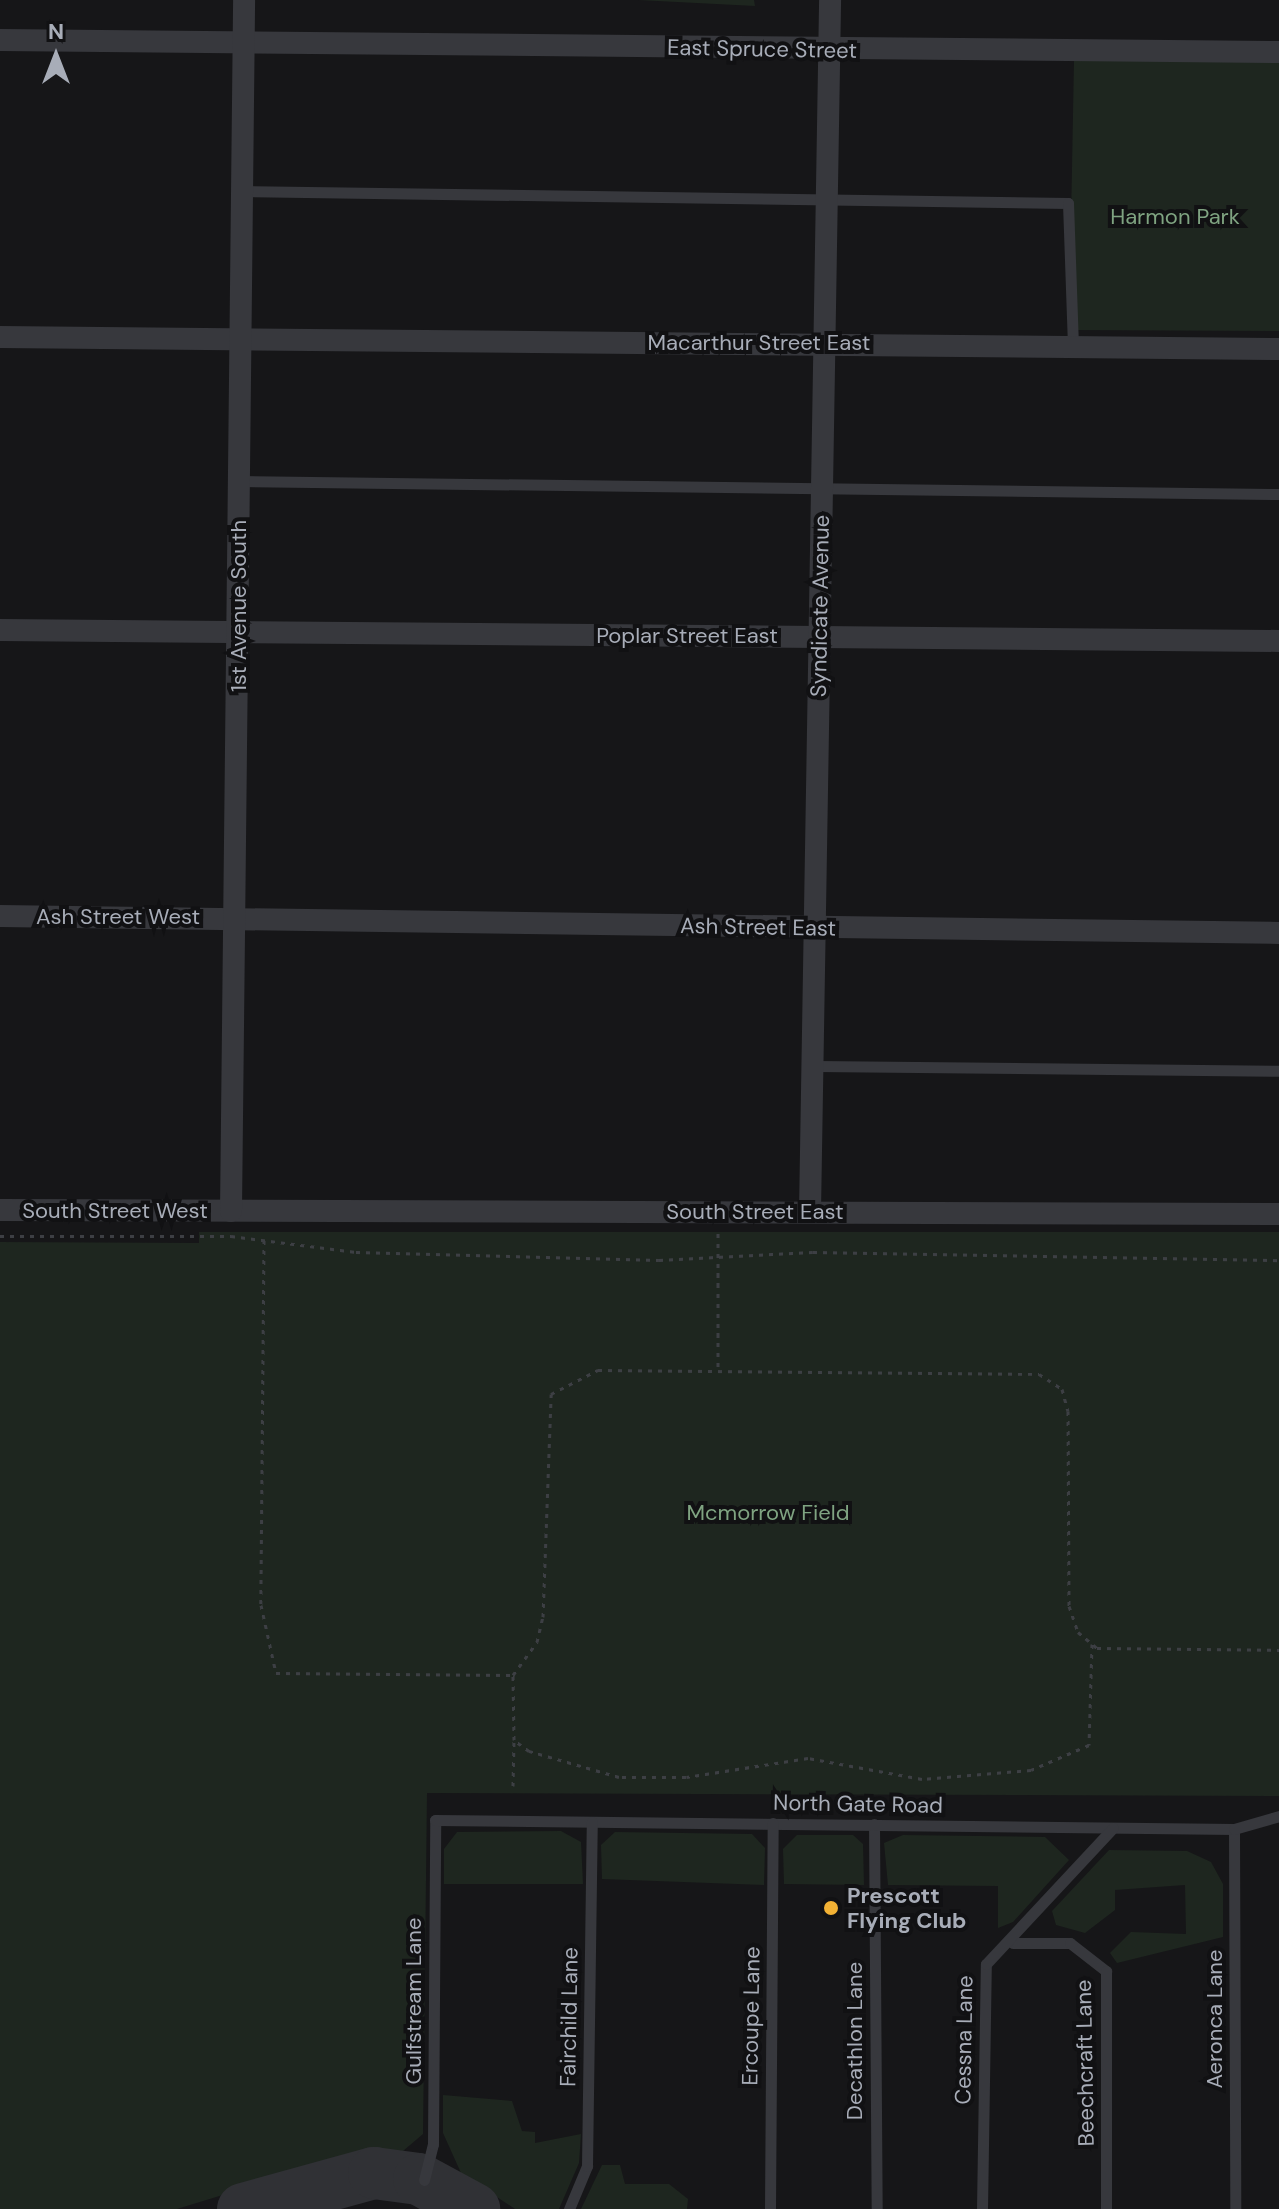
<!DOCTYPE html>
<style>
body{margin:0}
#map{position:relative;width:1279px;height:2209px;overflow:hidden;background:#161618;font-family:"DM Sans",sans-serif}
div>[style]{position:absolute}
.green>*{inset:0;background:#1e261f}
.taxiway>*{height:52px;margin:-26px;padding:0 26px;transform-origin:26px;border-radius:26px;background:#303135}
.path>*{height:3px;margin-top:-1.5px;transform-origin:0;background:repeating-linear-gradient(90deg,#3d3f44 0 4px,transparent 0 10px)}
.service>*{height:11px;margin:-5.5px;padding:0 5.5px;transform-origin:5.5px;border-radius:5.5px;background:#37383d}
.minor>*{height:22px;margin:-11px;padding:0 11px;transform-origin:11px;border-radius:11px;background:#37383d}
.dots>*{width:22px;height:22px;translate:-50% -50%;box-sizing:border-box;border:4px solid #111113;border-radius:50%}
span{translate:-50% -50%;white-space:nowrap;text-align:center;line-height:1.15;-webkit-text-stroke:8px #111113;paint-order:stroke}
.street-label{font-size:22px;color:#a8adb8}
.park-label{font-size:22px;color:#7fa381}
.poi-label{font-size:22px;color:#a8adb8;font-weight:700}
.left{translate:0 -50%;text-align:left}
.north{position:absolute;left:16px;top:16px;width:80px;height:80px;-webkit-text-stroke:6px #111113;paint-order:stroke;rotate:0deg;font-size:22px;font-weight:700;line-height:32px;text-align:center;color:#a8adb8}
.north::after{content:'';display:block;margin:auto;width:28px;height:36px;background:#a8adb8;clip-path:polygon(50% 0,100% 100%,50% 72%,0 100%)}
</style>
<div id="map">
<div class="green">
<div style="clip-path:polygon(638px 0,754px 0,755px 6px)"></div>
<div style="clip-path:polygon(1074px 60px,1279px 62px,1279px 331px,1069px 330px)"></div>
<div style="clip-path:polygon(199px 1232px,1279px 1232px,1279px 1796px,427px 1793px,423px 2134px,403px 2151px,369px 2150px,177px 2209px,0 2209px,0 1242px,199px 1243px)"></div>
<div style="clip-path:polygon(561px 1831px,581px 1842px,583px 1884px,444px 1884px,444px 1849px,457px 1832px)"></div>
<div style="clip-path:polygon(615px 1832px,752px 1834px,765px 1848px,764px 1885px,602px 1879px,601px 1845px)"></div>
<div style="clip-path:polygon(797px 1835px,853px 1835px,863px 1844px,864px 1885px,784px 1884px,783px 1849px)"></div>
<div style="clip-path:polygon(903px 1835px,1045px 1837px,1069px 1860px,1013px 1922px,998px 1928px,998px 1886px,888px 1885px,884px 1843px)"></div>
<div style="clip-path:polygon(1109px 1850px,1187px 1851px,1211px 1862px,1223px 1884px,1223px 1937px,1117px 1963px,1110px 1953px,1131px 1932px,1186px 1934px,1185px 1885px,1115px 1890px,1115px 1910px,1085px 1933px,1056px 1925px,1052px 1911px)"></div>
<div style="clip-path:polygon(443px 2095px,512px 2101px,522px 2131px,535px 2132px,535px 2143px,581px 2134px,579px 2163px,559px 2209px,515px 2209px,461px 2173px,443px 2133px)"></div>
<div style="clip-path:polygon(602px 2165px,620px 2165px,625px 2184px,669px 2184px,688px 2199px,687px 2209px,581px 2209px)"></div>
</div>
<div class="taxiway">
<div style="left:243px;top:2209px;width:136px;rotate:-15.4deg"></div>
<div style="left:374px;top:2173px;width:45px;rotate:7.6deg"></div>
<div style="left:419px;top:2179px;width:63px;rotate:28.6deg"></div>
</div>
<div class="path">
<div style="left:0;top:1236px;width:231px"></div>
<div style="left:231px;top:1236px;width:126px;rotate:7.3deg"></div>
<div style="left:356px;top:1252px;width:303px;rotate:1.5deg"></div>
<div style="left:659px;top:1260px;width:154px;rotate:-3deg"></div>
<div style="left:813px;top:1252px;width:466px;rotate:1deg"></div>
<div style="left:264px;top:1240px;width:365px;rotate:90.5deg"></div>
<div style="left:261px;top:1605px;width:70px;rotate:77.6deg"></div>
<div style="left:276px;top:1673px;width:237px;rotate:0.5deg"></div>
<div style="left:718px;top:1367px;width:135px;rotate:-90deg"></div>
<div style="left:1092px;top:1644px;width:101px;rotate:91.7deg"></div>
<div style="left:1089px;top:1745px;width:63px;rotate:156.7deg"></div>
<div style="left:1031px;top:1770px;width:109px;rotate:175.3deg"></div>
<div style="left:922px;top:1779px;width:116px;rotate:-169.6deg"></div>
<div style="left:808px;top:1758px;width:123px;rotate:171.1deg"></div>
<div style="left:686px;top:1777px;width:67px;rotate:180deg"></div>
<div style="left:619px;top:1777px;width:94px;rotate:-163.9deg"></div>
<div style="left:529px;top:1751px;width:19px;rotate:-144deg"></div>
<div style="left:514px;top:1740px;width:65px;rotate:-90.9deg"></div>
<div style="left:513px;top:1675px;width:41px;rotate:-54deg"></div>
<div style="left:537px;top:1642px;width:26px;rotate:-77deg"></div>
<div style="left:543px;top:1617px;width:223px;rotate:-87.9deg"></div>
<div style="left:551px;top:1394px;width:53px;rotate:-27.1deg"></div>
<div style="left:598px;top:1370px;width:441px;rotate:0.5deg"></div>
<div style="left:1039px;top:1374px;width:27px;rotate:33deg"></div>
<div style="left:1062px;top:1389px;width:23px;rotate:75deg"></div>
<div style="left:1068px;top:1411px;width:195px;rotate:89.7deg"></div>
<div style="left:1069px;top:1606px;width:28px;rotate:71deg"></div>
<div style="left:1078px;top:1632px;width:25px;rotate:40deg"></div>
<div style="left:1097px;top:1648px;width:182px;rotate:0.6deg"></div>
<div style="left:513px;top:1786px;width:46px;rotate:-88.8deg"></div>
</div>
<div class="service">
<div style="left:242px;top:191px;width:826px;rotate:0.83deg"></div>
<div style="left:1068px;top:203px;width:143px;rotate:88deg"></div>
<div style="left:239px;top:481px;width:1040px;rotate:0.72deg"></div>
<div style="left:816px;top:1066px;width:463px;rotate:0.6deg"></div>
<div style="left:874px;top:1824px;width:385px;rotate:89.6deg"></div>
<div style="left:1234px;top:1829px;width:380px;rotate:89.8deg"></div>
<div style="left:1013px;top:1943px;width:57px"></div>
<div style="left:1070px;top:1943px;width:46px;rotate:37.9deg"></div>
<div style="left:1106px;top:1971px;width:238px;rotate:90deg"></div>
<div style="left:424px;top:2180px;width:37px;rotate:-76deg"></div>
<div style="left:433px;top:2144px;width:324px;rotate:-89.6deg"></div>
<div style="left:435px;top:1820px;width:799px;rotate:0.65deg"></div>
<div style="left:1234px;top:1829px;width:47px;rotate:-16.1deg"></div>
<div style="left:569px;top:2209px;width:47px;rotate:-67.3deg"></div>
<div style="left:587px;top:2166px;width:344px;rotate:-89.2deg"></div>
<div style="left:770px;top:2209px;width:386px;rotate:-89.6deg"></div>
<div style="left:982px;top:2209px;width:245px;rotate:-89.1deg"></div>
<div style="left:986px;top:1964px;width:186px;rotate:-47deg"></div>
</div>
<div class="minor">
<div style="left:0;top:40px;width:1279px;rotate:0.54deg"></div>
<div style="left:0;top:337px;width:1279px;rotate:0.54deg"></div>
<div style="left:0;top:630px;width:1279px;rotate:0.49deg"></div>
<div style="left:0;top:916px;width:1279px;rotate:0.76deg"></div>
<div style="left:0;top:1210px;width:1279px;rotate:0.18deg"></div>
<div style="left:231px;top:1211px;width:1211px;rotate:-89.38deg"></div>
<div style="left:810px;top:1212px;width:1212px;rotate:-89.05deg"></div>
</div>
<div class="dots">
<div style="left:831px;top:1908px;background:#f2b134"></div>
</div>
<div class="street-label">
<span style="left:762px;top:49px;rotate:1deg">East Spruce Street</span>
<span style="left:759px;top:343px">Macarthur Street East</span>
<span style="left:239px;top:606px;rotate:-90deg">1st Avenue South</span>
<span style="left:820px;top:606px;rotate:-89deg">Syndicate Avenue</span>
<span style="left:687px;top:636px">Poplar Street East</span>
<span style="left:118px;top:917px">Ash Street West</span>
<span style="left:758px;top:927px;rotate:1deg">Ash Street East</span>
<span style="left:115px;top:1211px">South Street West</span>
<span style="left:755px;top:1212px">South Street East</span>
<span style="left:858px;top:1804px;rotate:1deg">North Gate Road</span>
<span style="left:414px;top:2001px;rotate:-90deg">Gulfstream Lane</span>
<span style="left:751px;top:2016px;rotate:-89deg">Ercoupe Lane</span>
<span style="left:569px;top:2017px;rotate:-89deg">Fairchild Lane</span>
<span style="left:1215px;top:2019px;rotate:-90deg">Aeronca Lane</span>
<span style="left:964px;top:2040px;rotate:-89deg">Cessna Lane</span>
<span style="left:855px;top:2041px;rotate:-90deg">Decathlon Lane</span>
<span style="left:1085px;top:2063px;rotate:-91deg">Beechcraft Lane</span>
</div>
<div class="park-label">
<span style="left:1175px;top:217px">Harmon Park</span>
<span style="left:768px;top:1513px">Mcmorrow Field</span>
</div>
<div class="poi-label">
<span class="left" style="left:847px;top:1908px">Prescott<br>Flying Club</span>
</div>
<div class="north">N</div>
</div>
